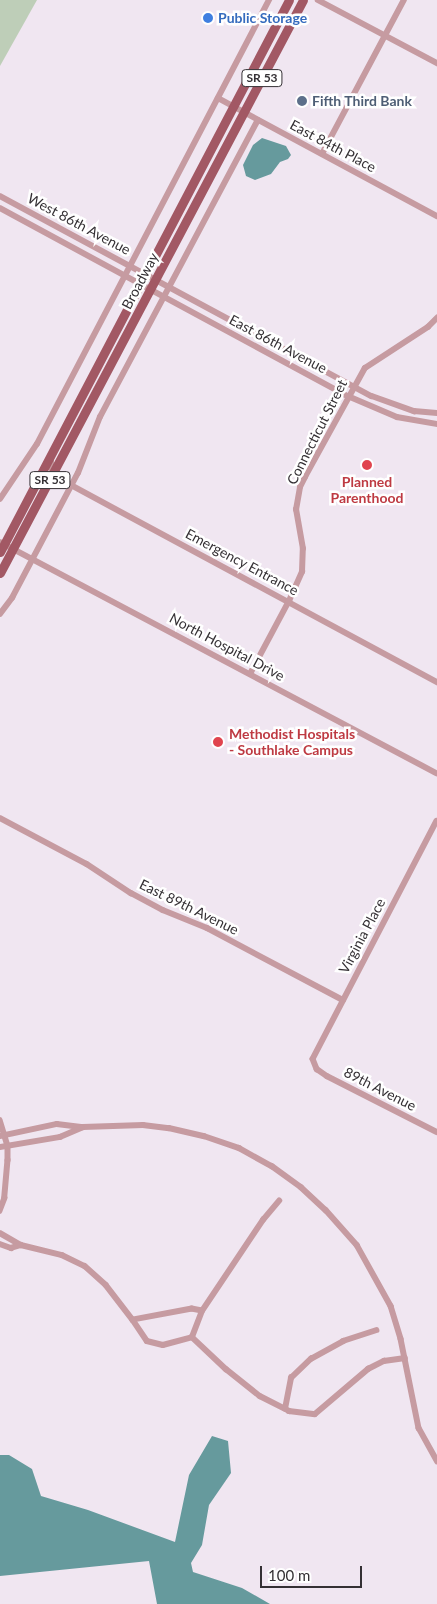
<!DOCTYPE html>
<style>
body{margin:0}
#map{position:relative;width:437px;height:1604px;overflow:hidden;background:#f0e6f1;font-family:Lato,sans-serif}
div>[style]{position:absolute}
.green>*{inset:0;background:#beceb8}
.water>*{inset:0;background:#669a9d}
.minor>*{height:5.5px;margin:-2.75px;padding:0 2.75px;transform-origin:2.75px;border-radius:2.75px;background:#c69ba1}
.primary>*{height:9px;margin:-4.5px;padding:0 4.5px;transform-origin:4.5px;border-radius:4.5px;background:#a25864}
.dots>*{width:14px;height:14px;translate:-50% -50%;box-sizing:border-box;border:2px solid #fff;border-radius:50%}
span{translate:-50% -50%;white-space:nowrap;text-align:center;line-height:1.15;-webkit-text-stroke:5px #fff;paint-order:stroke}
.shield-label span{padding:1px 4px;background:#fff;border:1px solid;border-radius:4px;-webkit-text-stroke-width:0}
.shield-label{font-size:12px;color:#343034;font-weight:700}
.shop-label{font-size:14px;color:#366cbe;font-weight:700}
.left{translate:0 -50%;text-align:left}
.service-label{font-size:14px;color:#4e5e75;font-weight:700}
.street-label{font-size:14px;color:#343034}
.health-label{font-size:14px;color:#be3a42;font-weight:700}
.scale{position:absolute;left:260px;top:1566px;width:102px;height:22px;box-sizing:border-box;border:2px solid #343034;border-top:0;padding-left:6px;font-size:15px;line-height:18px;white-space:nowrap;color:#343034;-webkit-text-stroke:4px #fff;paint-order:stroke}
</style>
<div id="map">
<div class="green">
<div style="clip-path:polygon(0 0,37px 0,0 66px)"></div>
</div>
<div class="water">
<div style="clip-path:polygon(262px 138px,286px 146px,291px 155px,288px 159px,280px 162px,271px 174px,255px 180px,246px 176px,243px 165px,253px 145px)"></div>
<div style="clip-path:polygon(212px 1436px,228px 1441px,231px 1473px,209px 1505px,202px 1545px,191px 1563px,193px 1572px,242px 1588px,270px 1604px,157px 1604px,149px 1561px,0 1576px,0 1455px,9px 1455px,32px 1469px,41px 1496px,88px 1510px,175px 1542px,189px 1475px)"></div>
</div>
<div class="minor">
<div style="left:318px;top:0;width:135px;rotate:27.9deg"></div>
<div style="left:218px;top:98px;width:249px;rotate:28.3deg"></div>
<div style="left:322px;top:154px;width:174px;rotate:-62deg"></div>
<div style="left:0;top:196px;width:422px;rotate:28.3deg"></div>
<div style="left:372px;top:396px;width:45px;rotate:19.7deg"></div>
<div style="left:414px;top:411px;width:23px;rotate:5deg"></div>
<div style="left:0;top:208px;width:396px;rotate:28.4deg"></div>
<div style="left:348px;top:396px;width:53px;rotate:23.2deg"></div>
<div style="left:397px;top:417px;width:41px;rotate:9.9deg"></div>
<div style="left:51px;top:458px;width:16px;rotate:83deg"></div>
<div style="left:53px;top:474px;width:21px;rotate:31deg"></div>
<div style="left:71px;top:485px;width:416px;rotate:28.3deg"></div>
<div style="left:0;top:499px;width:66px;rotate:-56.1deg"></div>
<div style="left:37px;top:444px;width:501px;rotate:-62.41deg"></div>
<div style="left:0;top:542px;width:494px;rotate:27.9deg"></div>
<div style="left:0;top:614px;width:20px;rotate:-53deg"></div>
<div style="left:12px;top:598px;width:141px;rotate:-62.2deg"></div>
<div style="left:78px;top:473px;width:60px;rotate:-68.6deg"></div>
<div style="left:100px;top:417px;width:336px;rotate:-62deg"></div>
<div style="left:250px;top:674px;width:83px;rotate:-61.9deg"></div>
<div style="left:289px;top:601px;width:32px;rotate:-66deg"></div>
<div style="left:302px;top:572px;width:23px;rotate:-88deg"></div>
<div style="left:303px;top:549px;width:40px;rotate:-100deg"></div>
<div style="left:296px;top:510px;width:23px;rotate:-80deg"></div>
<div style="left:300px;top:487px;width:11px;rotate:-63deg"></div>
<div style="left:305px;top:477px;width:124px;rotate:-61.2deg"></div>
<div style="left:365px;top:368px;width:75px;rotate:-33.1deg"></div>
<div style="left:428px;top:327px;width:13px;rotate:-45deg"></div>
<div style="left:0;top:818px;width:98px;rotate:27.9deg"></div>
<div style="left:87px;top:864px;width:53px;rotate:33.4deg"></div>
<div style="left:131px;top:893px;width:36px;rotate:28deg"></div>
<div style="left:163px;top:910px;width:48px;rotate:22.2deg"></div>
<div style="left:207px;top:928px;width:154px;rotate:27.9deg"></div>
<div style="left:437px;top:821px;width:268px;rotate:117.5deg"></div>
<div style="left:313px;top:1059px;width:11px;rotate:68deg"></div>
<div style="left:317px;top:1069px;width:12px;rotate:35deg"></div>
<div style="left:327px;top:1076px;width:123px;rotate:27deg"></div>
<div style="left:0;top:1120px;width:27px;rotate:73deg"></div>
<div style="left:8px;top:1146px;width:14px;rotate:90deg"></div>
<div style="left:8px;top:1160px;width:38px;rotate:95deg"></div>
<div style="left:5px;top:1198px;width:14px;rotate:111deg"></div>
<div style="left:0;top:1136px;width:58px;rotate:-11.9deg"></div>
<div style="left:57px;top:1124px;width:26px;rotate:7deg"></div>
<div style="left:83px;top:1127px;width:60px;rotate:-1.9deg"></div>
<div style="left:143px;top:1125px;width:26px;rotate:7deg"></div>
<div style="left:169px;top:1128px;width:36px;rotate:13deg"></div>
<div style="left:204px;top:1136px;width:37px;rotate:19deg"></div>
<div style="left:239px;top:1148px;width:38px;rotate:29deg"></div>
<div style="left:272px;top:1166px;width:36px;rotate:36deg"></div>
<div style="left:301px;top:1187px;width:34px;rotate:43deg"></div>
<div style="left:326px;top:1210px;width:47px;rotate:48.5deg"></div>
<div style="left:357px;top:1245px;width:70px;rotate:60.9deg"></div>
<div style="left:391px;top:1306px;width:34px;rotate:73deg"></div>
<div style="left:401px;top:1339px;width:91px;rotate:78.6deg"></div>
<div style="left:419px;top:1428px;width:38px;rotate:61deg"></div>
<div style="left:0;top:1147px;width:61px;rotate:-9.5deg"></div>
<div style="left:60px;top:1137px;width:23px;rotate:-23deg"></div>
<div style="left:0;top:1233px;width:24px;rotate:30deg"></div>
<div style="left:21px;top:1245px;width:42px;rotate:13.7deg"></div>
<div style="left:62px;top:1255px;width:25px;rotate:26deg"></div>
<div style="left:85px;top:1266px;width:28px;rotate:42deg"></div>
<div style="left:106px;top:1285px;width:44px;rotate:52.4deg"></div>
<div style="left:0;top:1244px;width:12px;rotate:20deg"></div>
<div style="left:11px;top:1248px;width:10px;rotate:-17deg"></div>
<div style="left:202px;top:1311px;width:10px;rotate:-169deg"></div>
<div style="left:192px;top:1309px;width:60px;rotate:169.4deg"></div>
<div style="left:133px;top:1320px;width:25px;rotate:56deg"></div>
<div style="left:147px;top:1341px;width:16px;rotate:14deg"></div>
<div style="left:163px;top:1345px;width:30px;rotate:-15deg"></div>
<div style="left:192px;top:1337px;width:28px;rotate:-69deg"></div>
<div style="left:202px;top:1311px;width:110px;rotate:-56.2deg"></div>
<div style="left:263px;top:1220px;width:25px;rotate:-50deg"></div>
<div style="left:192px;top:1337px;width:47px;rotate:43.3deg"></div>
<div style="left:226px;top:1369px;width:43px;rotate:38.5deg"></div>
<div style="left:260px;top:1396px;width:33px;rotate:27deg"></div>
<div style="left:289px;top:1411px;width:26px;rotate:7deg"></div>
<div style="left:315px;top:1414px;width:70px;rotate:-40.3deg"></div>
<div style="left:368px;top:1369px;width:18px;rotate:-27deg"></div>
<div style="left:384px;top:1361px;width:21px;rotate:-8deg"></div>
<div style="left:285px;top:1409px;width:32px;rotate:-79deg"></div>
<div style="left:291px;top:1378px;width:28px;rotate:-44deg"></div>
<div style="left:311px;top:1359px;width:37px;rotate:-29deg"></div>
<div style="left:343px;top:1341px;width:35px;rotate:-18deg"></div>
</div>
<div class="primary">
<div style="left:0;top:552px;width:623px;rotate:-62.37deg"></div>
<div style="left:0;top:573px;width:648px;rotate:-62.13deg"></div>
</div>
<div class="dots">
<div style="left:208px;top:18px;background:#3f7fe0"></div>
<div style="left:302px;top:101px;background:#5c6f8a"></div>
<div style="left:367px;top:465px;background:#e0444e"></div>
<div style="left:218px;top:742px;background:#e0444e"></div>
</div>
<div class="shield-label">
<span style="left:262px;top:78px">SR 53</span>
<span style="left:50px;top:480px">SR 53</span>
</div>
<div class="shop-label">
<span class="left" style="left:218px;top:18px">Public Storage</span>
</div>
<div class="service-label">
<span class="left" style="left:312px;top:101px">Fifth Third Bank</span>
</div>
<div class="street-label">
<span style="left:333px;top:146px;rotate:28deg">East 84th Place</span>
<span style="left:79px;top:224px;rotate:28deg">West 86th Avenue</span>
<span style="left:140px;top:281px;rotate:-62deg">Broadway</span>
<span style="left:278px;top:344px;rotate:28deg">East 86th Avenue</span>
<span style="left:317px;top:432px;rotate:-63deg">Connecticut Street</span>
<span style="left:242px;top:562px;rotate:28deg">Emergency Entrance</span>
<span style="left:227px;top:647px;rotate:28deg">North Hospital Drive</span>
<span style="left:189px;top:907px;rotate:26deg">East 89th Avenue</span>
<span style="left:362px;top:936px;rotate:-62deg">Virginia Place</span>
<span style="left:380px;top:1089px;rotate:27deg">89th Avenue</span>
</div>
<div class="health-label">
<span style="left:367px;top:490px">Planned<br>Parenthood</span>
<span class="left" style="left:229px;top:742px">Methodist Hospitals<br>- Southlake Campus</span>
</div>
<div class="scale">100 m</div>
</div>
